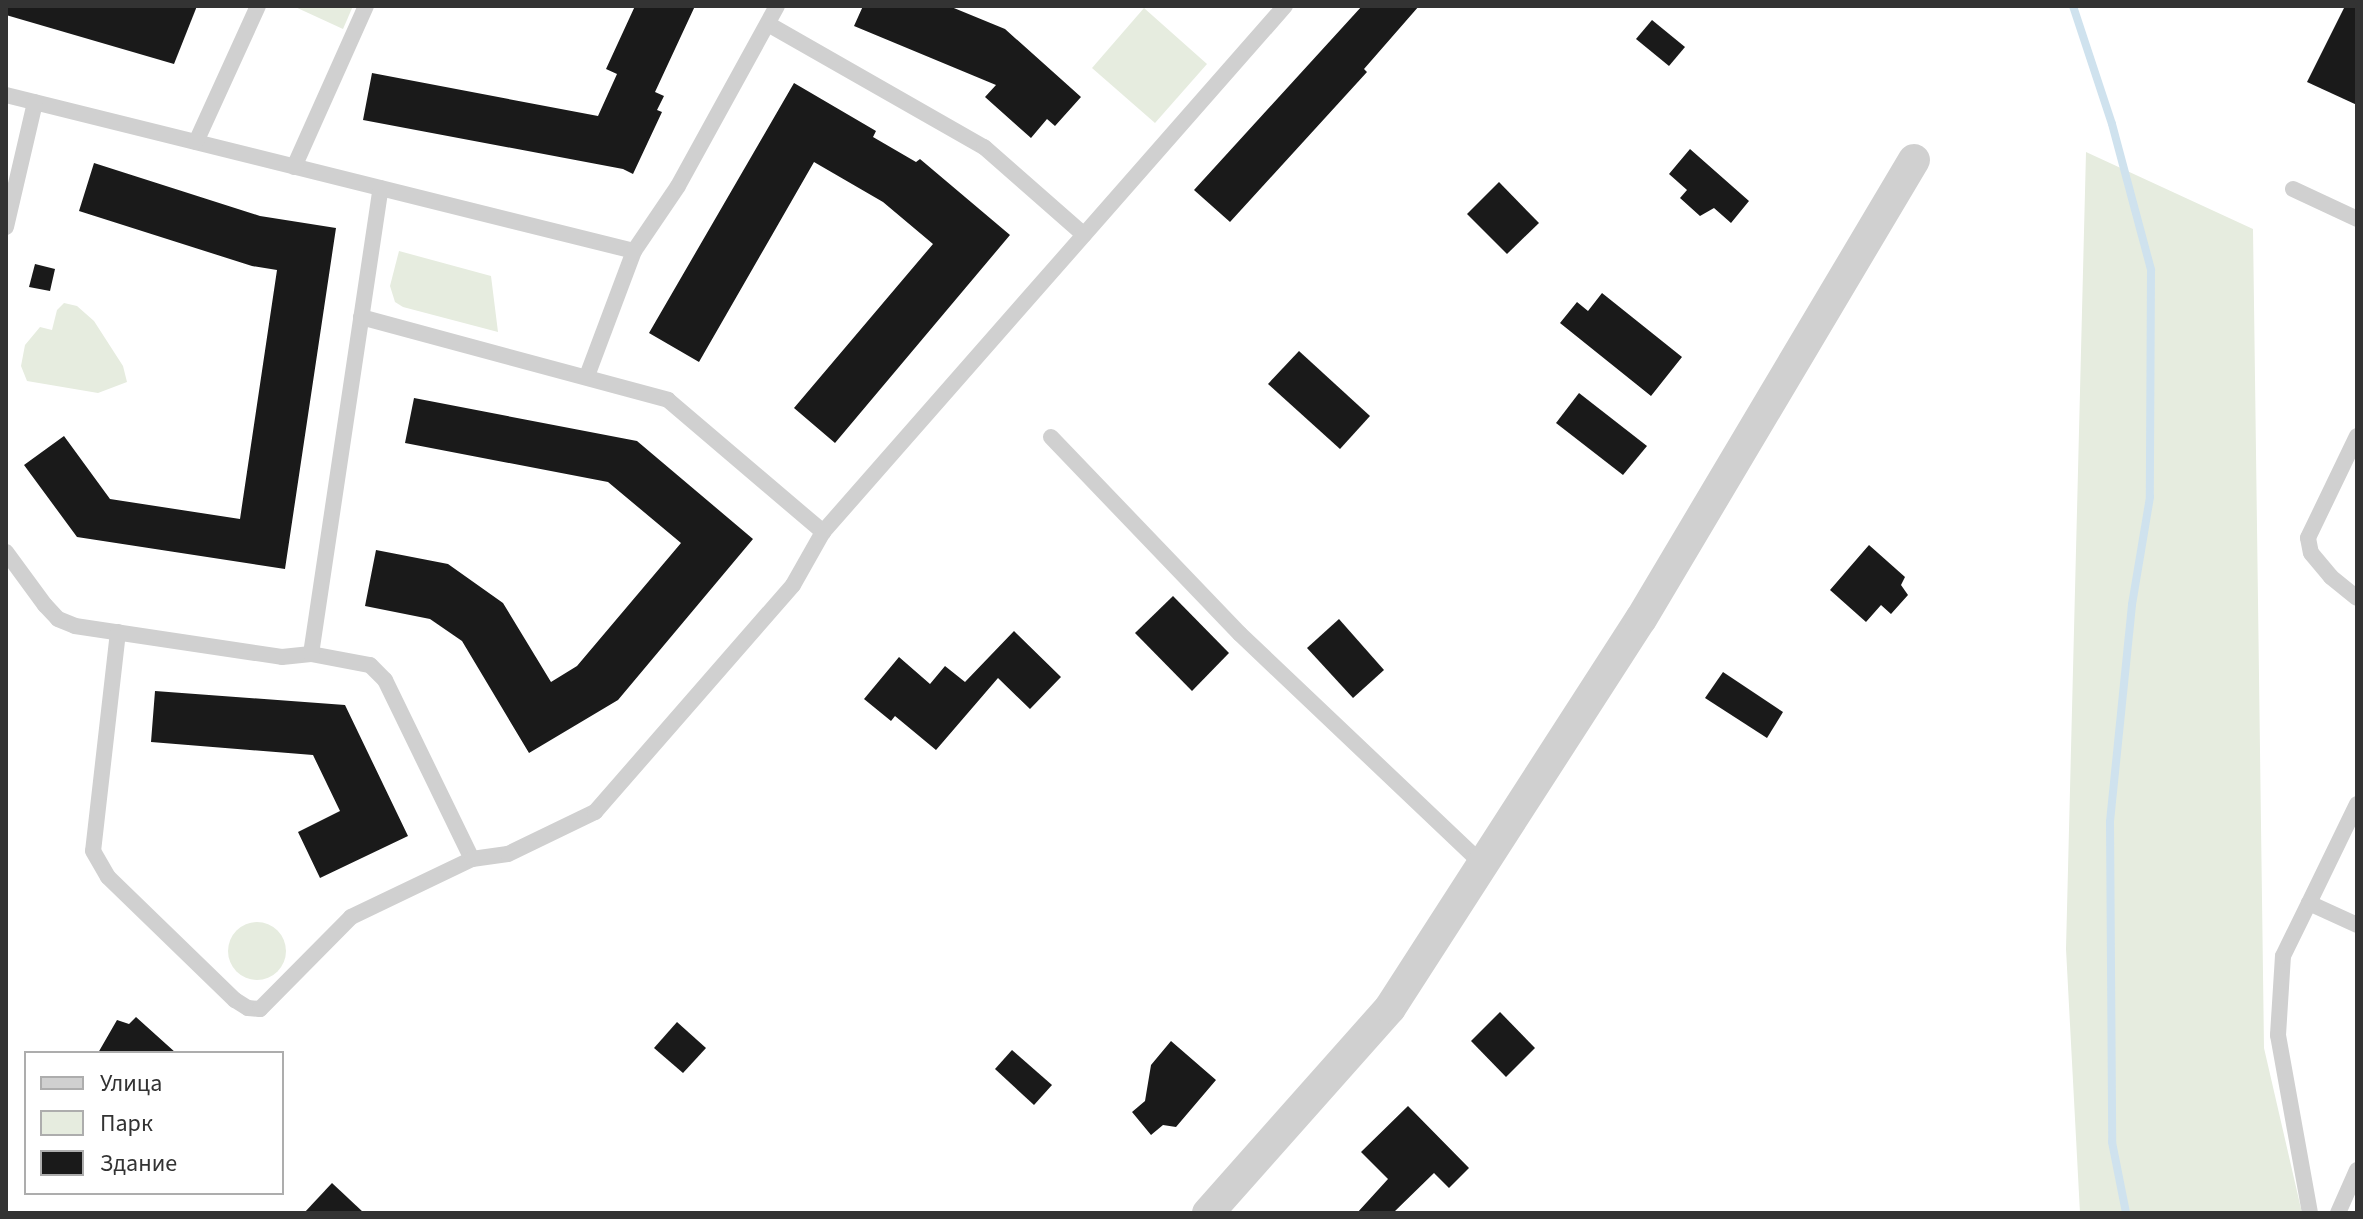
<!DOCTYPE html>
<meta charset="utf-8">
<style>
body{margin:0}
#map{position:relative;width:2363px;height:1219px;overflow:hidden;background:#fff;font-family:"Source Sans 3",sans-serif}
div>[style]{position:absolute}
.green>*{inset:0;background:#e6ecdf}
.round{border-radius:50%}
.stream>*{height:8px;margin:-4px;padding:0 4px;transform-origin:4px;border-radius:4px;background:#cfe2ee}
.building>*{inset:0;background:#1a1a1a}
.lane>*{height:16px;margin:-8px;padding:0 8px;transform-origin:8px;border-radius:8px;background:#d0d0d0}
.street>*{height:32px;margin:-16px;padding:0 16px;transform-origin:16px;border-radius:16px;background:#d0d0d0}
span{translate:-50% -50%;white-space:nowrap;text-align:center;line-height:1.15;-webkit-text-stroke:8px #fff;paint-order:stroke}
.frame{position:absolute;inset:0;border:8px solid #333;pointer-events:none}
.legend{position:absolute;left:24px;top:1051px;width:260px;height:144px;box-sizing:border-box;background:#fff;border:2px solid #adadad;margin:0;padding:10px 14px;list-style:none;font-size:24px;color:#333}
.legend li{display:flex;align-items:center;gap:16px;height:40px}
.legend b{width:40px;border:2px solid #adadad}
</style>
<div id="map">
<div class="green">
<div style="clip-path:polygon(293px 6px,353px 6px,343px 29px)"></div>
<div style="clip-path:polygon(1144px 8px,1207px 64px,1155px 123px,1092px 68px)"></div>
<div style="clip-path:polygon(2086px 152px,2253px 229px,2264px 1048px,2302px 1213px,2080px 1213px,2066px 949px)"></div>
<div style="clip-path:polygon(399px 251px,491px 276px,498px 332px,403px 307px,395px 302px,390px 286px)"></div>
<div style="clip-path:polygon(64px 303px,77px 306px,94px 321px,123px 366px,127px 382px,98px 393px,27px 381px,21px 366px,25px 345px,40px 327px,52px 330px,57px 310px)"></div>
<div class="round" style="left:228px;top:922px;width:58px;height:58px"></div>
</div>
<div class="stream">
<div style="left:2073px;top:6px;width:124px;rotate:71.7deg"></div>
<div style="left:2112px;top:124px;width:151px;rotate:75deg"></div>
<div style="left:2151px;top:270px;width:227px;rotate:90.3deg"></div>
<div style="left:2150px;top:497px;width:109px;rotate:99.5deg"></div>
<div style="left:2132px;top:605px;width:218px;rotate:95.8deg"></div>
<div style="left:2110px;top:822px;width:320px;rotate:89.6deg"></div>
<div style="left:2112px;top:1142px;width:72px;rotate:78.8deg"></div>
</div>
<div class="building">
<div style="clip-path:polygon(6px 6px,197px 6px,174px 64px,6px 15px)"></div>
<div style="clip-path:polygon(635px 6px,695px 6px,655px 92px,664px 96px,657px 110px,662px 112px,633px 174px,623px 169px,363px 120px,372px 73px,598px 116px,617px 74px,606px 69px)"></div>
<div style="clip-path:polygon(863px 6px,949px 6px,1005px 29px,1081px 97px,1055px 126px,1047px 119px,1031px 138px,985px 97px,996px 85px,854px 26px)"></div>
<div style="clip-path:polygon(1362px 6px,1419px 6px,1364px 69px,1367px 72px,1230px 222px,1194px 190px)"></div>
<div style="clip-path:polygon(2345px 6px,2357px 6px,2357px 105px,2307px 82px)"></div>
<div style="clip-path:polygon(1652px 20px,1685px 47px,1669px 66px,1636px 39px)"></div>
<div style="clip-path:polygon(794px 83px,876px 131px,873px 137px,916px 162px,920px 159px,1010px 235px,835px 443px,794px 408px,933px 244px,883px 202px,814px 162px,699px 362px,649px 333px)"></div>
<div style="clip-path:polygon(1690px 149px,1749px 201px,1731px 223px,1714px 208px,1700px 216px,1680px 198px,1687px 190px,1669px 174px)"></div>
<div style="clip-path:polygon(94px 163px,260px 216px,336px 228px,285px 569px,77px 537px,24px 465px,64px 436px,110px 499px,240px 519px,277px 270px,252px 266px,79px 211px)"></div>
<div style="clip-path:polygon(1499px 182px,1539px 223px,1507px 254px,1467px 214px)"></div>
<div style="clip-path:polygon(35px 264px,55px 269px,50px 291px,29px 287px)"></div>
<div style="clip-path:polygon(1602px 293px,1682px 357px,1651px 396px,1560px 323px,1577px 302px,1588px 311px)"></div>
<div style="clip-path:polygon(1299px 351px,1370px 416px,1340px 449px,1268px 384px)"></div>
<div style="clip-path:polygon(1579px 393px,1647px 446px,1623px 475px,1556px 423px)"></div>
<div style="clip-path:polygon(414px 398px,637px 441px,753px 539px,618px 700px,529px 753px,462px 641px,430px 619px,365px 606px,376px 550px,448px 564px,503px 603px,551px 682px,577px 666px,681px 543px,608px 482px,405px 443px)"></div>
<div style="clip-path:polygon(1869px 545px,1905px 577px,1901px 585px,1908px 595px,1891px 614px,1881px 605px,1866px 622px,1830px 590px)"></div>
<div style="clip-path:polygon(1173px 596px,1229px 653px,1192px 691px,1135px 633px)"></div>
<div style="clip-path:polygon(1339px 619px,1384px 670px,1353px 698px,1307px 648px)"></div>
<div style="clip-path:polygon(1014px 631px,1061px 677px,1030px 709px,998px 678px,936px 750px,895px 716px,891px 721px,864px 699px,899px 657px,930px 684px,945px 666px,965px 682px)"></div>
<div style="clip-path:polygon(1723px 672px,1783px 712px,1767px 738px,1705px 698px)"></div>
<div style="clip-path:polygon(155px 691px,345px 705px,408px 836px,320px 878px,298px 832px,340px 811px,313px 755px,151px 742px)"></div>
<div style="clip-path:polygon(1500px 1012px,1535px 1048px,1506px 1077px,1471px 1041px)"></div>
<div style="clip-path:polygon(136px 1017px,176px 1053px,98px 1053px,117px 1020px,129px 1024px)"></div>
<div style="clip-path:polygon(677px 1022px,706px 1048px,683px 1073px,654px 1048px)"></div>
<div style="clip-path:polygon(1171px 1041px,1216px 1080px,1176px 1127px,1163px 1125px,1151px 1135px,1132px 1112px,1145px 1101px,1151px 1065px)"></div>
<div style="clip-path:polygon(1012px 1050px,1052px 1085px,1034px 1105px,995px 1069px)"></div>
<div style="clip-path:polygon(1408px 1106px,1469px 1168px,1449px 1188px,1434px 1173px,1393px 1213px,1357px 1213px,1388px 1179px,1361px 1152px)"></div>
<div style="clip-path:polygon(332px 1183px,364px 1213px,304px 1213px)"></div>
</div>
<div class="lane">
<div style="left:768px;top:24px;width:249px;rotate:29.7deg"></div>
<div style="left:984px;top:147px;width:133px;rotate:41.3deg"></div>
<div style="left:6px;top:95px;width:647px;rotate:13.95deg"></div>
<div style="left:196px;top:142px;width:149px;rotate:-65.5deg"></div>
<div style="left:294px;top:167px;width:176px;rotate:-65.9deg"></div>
<div style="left:2293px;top:189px;width:71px;rotate:25.1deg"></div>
<div style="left:6px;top:227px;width:128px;rotate:-76.9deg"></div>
<div style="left:361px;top:317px;width:318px;rotate:15.1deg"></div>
<div style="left:668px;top:400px;width:204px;rotate:40.4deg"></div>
<div style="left:587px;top:376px;width:134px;rotate:-69.4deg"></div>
<div style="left:634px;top:251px;width:78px;rotate:-55.9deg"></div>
<div style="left:678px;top:186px;width:205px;rotate:-61.2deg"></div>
<div style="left:2357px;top:436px;width:113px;rotate:115.7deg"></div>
<div style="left:2308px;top:538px;width:15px;rotate:79deg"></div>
<div style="left:2311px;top:553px;width:31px;rotate:50deg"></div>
<div style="left:2331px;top:577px;width:33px;rotate:39deg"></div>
<div style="left:1051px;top:437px;width:273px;rotate:46.2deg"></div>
<div style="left:1240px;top:634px;width:335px;rotate:43.5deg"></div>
<div style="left:6px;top:552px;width:66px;rotate:53.7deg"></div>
<div style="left:45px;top:605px;width:19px;rotate:47deg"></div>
<div style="left:58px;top:619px;width:18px;rotate:22deg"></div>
<div style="left:75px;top:626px;width:209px;rotate:8.5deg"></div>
<div style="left:282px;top:657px;width:29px;rotate:-6deg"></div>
<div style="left:311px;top:654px;width:60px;rotate:10.6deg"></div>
<div style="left:370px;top:665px;width:21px;rotate:45deg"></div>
<div style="left:385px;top:680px;width:199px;rotate:64.1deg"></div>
<div style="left:118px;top:632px;width:220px;rotate:96.5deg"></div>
<div style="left:93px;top:851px;width:30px;rotate:60deg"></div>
<div style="left:108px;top:877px;width:177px;rotate:44.1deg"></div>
<div style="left:235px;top:1000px;width:15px;rotate:32deg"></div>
<div style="left:248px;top:1008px;width:12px;rotate:5deg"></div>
<div style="left:260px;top:1009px;width:129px;rotate:-45.3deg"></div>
<div style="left:351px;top:917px;width:134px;rotate:-25.6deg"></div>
<div style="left:472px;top:859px;width:36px;rotate:-8deg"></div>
<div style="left:508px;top:854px;width:97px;rotate:-25.8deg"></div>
<div style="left:595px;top:812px;width:301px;rotate:-48.9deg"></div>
<div style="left:793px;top:585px;width:61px;rotate:-60.5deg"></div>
<div style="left:823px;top:532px;width:700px;rotate:-48.71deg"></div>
<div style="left:311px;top:654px;width:471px;rotate:-81.5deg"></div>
<div style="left:2309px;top:903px;width:110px;rotate:-64.1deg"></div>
<div style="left:2310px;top:1213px;width:181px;rotate:-100.2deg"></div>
<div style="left:2278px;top:1035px;width:79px;rotate:-86.4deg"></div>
<div style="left:2283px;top:956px;width:59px;rotate:-63.9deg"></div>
<div style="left:2309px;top:903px;width:53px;rotate:24.6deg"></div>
<div style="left:2338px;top:1213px;width:47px;rotate:-66.2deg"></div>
</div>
<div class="street">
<div style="left:1208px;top:1213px;width:274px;rotate:-48.4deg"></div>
<div style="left:1390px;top:1008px;width:463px;rotate:-57.2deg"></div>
<div style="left:1641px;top:619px;width:534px;rotate:-59.26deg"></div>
</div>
<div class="frame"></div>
<ul class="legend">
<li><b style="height:10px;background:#d0d0d0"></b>Улица</li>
<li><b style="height:22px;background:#e6ecdf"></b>Парк</li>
<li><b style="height:22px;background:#1a1a1a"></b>Здание</li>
</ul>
</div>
